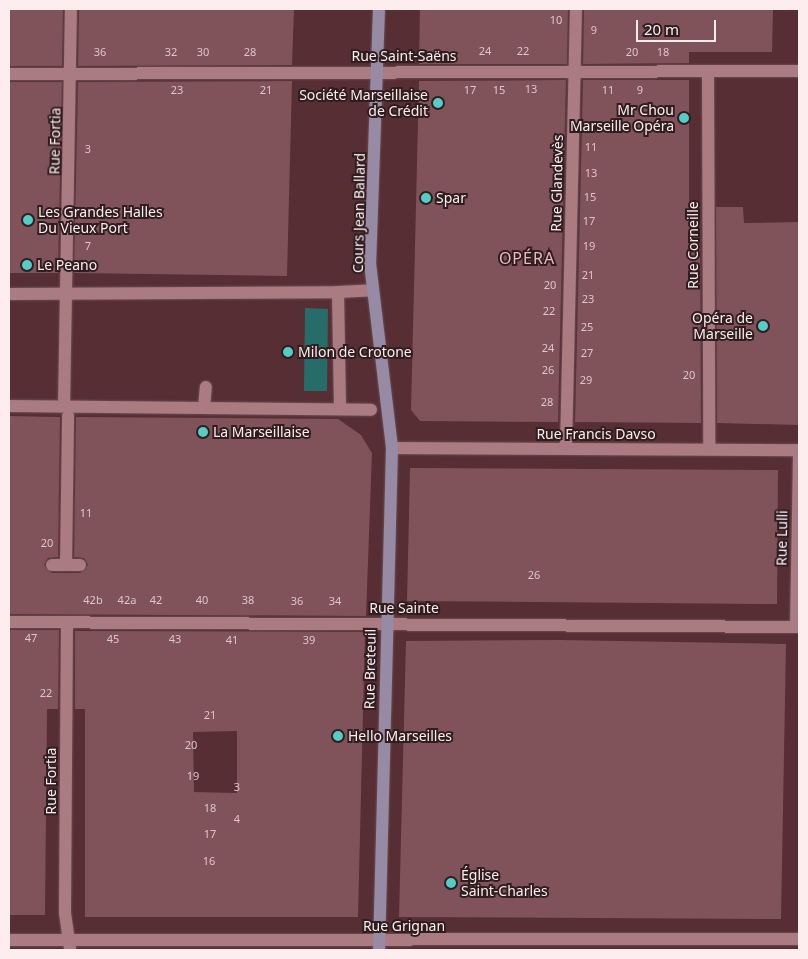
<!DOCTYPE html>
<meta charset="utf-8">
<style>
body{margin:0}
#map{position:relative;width:808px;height:959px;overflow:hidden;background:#562e34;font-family:"Noto Sans",sans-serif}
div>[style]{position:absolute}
.water>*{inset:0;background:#266d69}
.building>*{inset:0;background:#7f5359}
.roads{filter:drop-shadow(0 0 1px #6c4d53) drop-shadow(0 0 1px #6c4d53)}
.street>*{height:12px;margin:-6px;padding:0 6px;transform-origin:6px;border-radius:6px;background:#aa7b81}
.secondary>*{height:12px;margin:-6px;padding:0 6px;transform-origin:6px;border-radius:6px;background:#978aa4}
.dots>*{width:14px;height:14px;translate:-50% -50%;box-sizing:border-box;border:2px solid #2f1d1f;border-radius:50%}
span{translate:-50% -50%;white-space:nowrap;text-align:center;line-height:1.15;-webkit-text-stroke:4px #2f1d1f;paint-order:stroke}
.number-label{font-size:11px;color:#dec6ca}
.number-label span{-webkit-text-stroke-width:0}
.street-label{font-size:14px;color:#fdedef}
.poi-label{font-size:14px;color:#fdedef}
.right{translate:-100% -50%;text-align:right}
.left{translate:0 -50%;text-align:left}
.quarter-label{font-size:16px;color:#ecbac0;letter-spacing:1px}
.frame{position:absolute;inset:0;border:10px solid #fdedef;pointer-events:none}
.scale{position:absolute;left:636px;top:20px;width:80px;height:22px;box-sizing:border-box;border:2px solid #fdedef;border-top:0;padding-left:6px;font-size:15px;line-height:18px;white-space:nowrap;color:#fdedef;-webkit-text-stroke:4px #2f1d1f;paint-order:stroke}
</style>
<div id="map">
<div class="water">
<div style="clip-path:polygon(305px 308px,328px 309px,327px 391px,304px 391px)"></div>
</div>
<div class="building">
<div style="clip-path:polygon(9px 9px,63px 9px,62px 66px,9px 66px)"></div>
<div style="clip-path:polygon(79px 9px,294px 9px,292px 65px,78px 66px)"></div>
<div style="clip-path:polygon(420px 9px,568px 9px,567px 64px,419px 64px)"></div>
<div style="clip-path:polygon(584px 9px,773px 9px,772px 52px,689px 52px,689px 63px,583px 64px)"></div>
<div style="clip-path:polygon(566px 80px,558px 422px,420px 421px,411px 410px,419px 81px)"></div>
<div style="clip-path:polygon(583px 80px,689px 80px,689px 207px,700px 207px,701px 423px,575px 422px)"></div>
<div style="clip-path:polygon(292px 81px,287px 276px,74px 273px,78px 82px)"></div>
<div style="clip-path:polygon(9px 82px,62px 82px,58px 273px,9px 273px)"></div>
<div style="clip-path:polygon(716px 207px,743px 207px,744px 223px,799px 222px,799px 425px,717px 423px)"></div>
<div style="clip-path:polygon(9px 416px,60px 417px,58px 557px,48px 558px,44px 565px,52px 573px,80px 573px,88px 565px,84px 558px,74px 557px,76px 417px,338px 419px,361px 435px,372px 453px,366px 616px,9px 614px)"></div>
<div style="clip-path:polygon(410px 468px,778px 470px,777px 604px,407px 601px)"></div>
<div style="clip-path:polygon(9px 630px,59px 630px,58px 709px,47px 709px,45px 915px,9px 915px)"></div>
<div style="clip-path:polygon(evenodd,75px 631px,365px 632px,358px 917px,85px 917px,85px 709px,75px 709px,75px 631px,237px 731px,237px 793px,194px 792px,193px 732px,237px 731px)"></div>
<div style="clip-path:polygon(560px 640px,786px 644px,781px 919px,399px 917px,406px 641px)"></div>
</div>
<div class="roads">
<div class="street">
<div style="left:708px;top:71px;width:378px;rotate:89.8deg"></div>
<div style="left:9px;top:74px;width:790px;rotate:-0.22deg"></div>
<div style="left:338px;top:292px;width:35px;rotate:-3deg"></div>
<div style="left:9px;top:294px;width:329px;rotate:-0.3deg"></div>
<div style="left:338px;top:292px;width:117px;rotate:89deg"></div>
<div style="left:9px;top:406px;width:362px;rotate:0.6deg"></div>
<div style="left:64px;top:406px;width:397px;rotate:-89deg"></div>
<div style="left:204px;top:408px;width:21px;rotate:-85deg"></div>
<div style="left:392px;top:448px;width:407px;rotate:0.3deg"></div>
<div style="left:566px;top:449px;width:440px;rotate:-88.7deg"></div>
<div style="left:52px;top:565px;width:28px"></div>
<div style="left:66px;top:565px;width:149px;rotate:-89.2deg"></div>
<div style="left:9px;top:622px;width:790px;rotate:0.36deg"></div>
<div style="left:67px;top:622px;width:291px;rotate:90.4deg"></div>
<div style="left:65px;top:913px;width:37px;rotate:82deg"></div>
<div style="left:796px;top:627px;width:177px;rotate:-89deg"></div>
<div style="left:9px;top:940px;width:790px;rotate:-0.07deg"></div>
</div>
<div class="secondary">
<div style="left:379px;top:9px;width:254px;rotate:92deg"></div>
<div style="left:370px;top:263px;width:186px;rotate:83.2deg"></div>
<div style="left:392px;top:448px;width:502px;rotate:91.48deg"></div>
</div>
</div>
<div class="dots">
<div style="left:438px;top:103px;background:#54cdc7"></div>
<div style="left:684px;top:118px;background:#54cdc7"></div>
<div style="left:426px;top:198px;background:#54cdc7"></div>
<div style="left:28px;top:220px;background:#54cdc7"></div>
<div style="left:27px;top:265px;background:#54cdc7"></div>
<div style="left:763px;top:326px;background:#54cdc7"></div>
<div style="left:288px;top:352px;background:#54cdc7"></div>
<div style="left:203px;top:432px;background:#54cdc7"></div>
<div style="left:338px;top:736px;background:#54cdc7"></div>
<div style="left:451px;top:883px;background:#54cdc7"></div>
</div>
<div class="number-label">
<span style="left:556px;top:20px">10</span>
<span style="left:594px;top:30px">9</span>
<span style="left:485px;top:51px">24</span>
<span style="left:523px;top:51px">22</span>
<span style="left:100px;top:52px">36</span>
<span style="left:171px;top:52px">32</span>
<span style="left:203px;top:52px">30</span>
<span style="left:250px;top:52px">28</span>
<span style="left:632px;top:52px">20</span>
<span style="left:663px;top:52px">18</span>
<span style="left:531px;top:89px">13</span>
<span style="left:177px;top:90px">23</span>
<span style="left:266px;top:90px">21</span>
<span style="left:470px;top:90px">17</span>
<span style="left:499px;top:90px">15</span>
<span style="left:608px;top:90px">11</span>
<span style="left:640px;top:90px">9</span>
<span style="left:591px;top:147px">11</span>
<span style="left:88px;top:149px">3</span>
<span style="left:591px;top:173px">13</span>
<span style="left:590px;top:197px">15</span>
<span style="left:589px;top:221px">17</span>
<span style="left:88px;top:246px">7</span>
<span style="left:589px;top:246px">19</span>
<span style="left:588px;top:275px">21</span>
<span style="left:550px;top:285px">20</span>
<span style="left:588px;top:299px">23</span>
<span style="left:549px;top:311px">22</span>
<span style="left:587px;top:327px">25</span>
<span style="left:548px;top:348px">24</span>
<span style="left:587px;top:353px">27</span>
<span style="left:548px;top:370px">26</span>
<span style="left:689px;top:375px">20</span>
<span style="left:586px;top:380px">29</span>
<span style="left:547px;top:402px">28</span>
<span style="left:86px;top:513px">11</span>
<span style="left:47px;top:543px">20</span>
<span style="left:534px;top:575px">26</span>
<span style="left:93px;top:600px">42b</span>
<span style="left:127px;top:600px">42a</span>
<span style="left:156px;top:600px">42</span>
<span style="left:202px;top:600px">40</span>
<span style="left:248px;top:600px">38</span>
<span style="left:297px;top:601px">36</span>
<span style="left:335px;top:601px">34</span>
<span style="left:31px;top:638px">47</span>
<span style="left:113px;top:639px">45</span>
<span style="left:175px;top:639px">43</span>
<span style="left:232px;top:640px">41</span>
<span style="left:309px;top:640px">39</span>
<span style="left:46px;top:693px">22</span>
<span style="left:210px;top:715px">21</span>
<span style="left:191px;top:745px">20</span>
<span style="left:193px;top:776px">19</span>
<span style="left:237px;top:787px">3</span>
<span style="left:210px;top:808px">18</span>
<span style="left:237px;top:819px">4</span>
<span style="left:210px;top:834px">17</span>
<span style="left:209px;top:861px">16</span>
</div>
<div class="street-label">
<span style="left:404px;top:56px">Rue Saint-Saëns</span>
<span style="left:55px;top:141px;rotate:-89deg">Rue Fortia</span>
<span style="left:557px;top:183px;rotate:-89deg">Rue Glandevès</span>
<span style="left:359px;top:213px;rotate:-89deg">Cours Jean Ballard</span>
<span style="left:693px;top:245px;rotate:-90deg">Rue Corneille</span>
<span style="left:596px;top:434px">Rue Francis Davso</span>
<span style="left:782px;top:538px;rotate:-89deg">Rue Lulli</span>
<span style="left:404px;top:608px">Rue Sainte</span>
<span style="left:370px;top:669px;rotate:-89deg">Rue Breteuil</span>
<span style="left:51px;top:781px;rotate:-90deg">Rue Fortia</span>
<span style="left:404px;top:926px">Rue Grignan</span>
</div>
<div class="poi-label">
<span class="right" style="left:428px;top:103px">Société Marseillaise<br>de Crédit</span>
<span class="right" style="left:674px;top:118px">Mr Chou<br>Marseille Opéra</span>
<span class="left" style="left:436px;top:198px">Spar</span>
<span class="left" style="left:38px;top:220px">Les Grandes Halles<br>Du Vieux Port</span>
<span class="left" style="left:37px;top:265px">Le Peano</span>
<span class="right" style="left:753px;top:326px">Opéra de<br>Marseille</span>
<span class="left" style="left:298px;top:352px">Milon de Crotone</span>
<span class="left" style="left:213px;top:432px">La Marseillaise</span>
<span class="left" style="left:348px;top:736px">Hello Marseilles</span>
<span class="left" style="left:461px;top:883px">Église<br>Saint-Charles</span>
</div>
<div class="quarter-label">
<span style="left:527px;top:258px">OPÉRA</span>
</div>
<div class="frame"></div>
<div class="scale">20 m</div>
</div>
